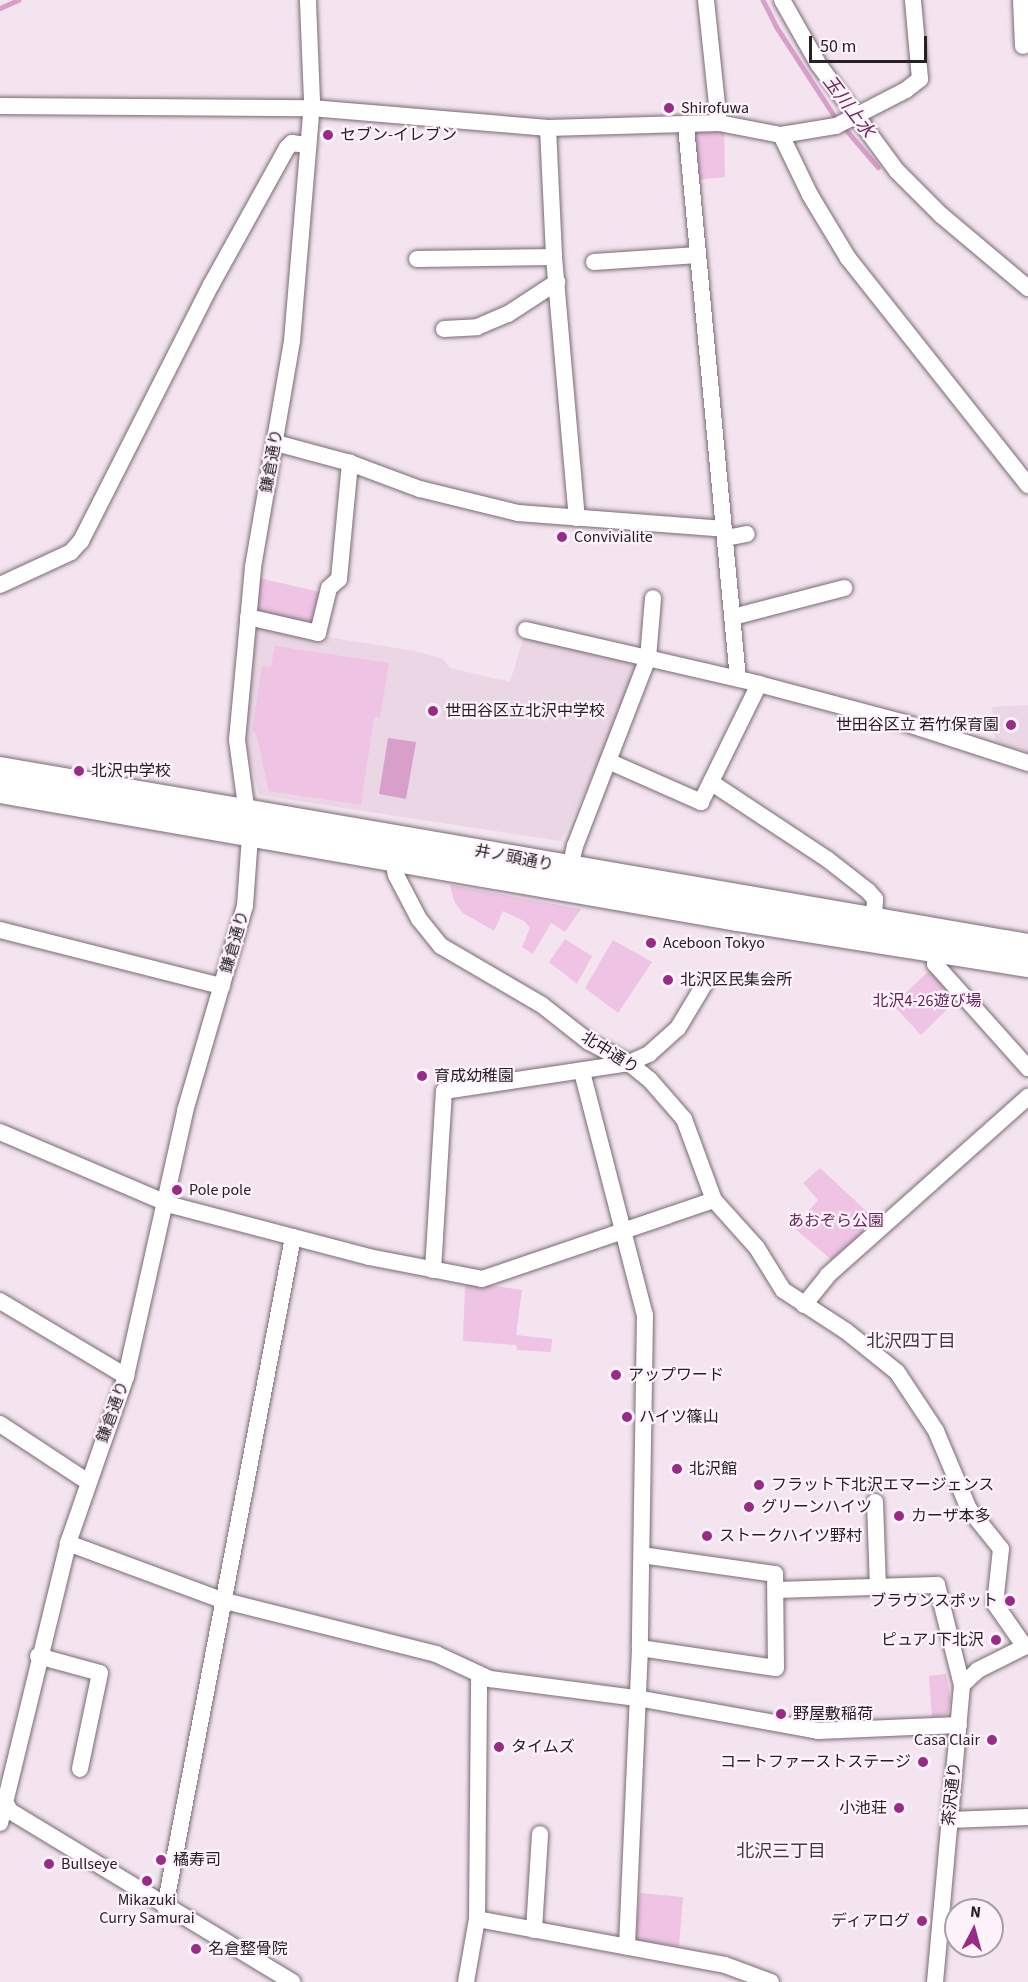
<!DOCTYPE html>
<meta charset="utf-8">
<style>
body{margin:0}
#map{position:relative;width:1028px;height:1982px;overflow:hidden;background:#f3e4ef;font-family:"Source Sans 3","Noto Sans JP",sans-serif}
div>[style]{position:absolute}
.built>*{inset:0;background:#ebd6e5}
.green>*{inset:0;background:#eec3e3}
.water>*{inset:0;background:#d79fc9}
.stream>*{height:4.5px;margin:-2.25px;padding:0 2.25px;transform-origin:2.25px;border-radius:2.25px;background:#d79fc9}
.roads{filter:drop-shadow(0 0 2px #786b74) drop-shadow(0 0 2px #786b74)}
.minor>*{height:16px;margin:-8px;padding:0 8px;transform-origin:8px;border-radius:8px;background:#fff}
.secondary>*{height:24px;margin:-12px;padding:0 12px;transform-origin:12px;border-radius:12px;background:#fff}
.dots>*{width:16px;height:16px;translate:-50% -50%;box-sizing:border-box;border:3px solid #fef2fb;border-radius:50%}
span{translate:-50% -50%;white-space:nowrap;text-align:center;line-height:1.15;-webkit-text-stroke:4.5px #fef2fb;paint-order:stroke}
.poi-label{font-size:16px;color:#272125}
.left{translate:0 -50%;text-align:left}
.right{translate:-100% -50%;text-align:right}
.street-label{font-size:16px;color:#272125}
.park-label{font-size:16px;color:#662459}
.water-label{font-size:18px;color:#6a285d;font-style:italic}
.neighbourhood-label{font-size:18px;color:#453942}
.north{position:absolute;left:944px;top:1898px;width:60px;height:60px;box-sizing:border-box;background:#fef2fb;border:2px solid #a89ea5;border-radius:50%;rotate:6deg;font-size:16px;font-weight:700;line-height:24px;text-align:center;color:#272125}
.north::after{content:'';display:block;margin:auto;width:21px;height:27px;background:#9a2a88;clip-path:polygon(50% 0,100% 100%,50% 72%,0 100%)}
.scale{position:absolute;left:809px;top:36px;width:118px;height:27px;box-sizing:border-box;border:3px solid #272125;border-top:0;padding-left:8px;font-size:18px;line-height:21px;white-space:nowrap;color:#272125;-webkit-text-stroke:4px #fef2fb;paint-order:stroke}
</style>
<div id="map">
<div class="built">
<div style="clip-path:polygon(257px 626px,415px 651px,443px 659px,450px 668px,510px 682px,524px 636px,632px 663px,635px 669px,600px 759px,561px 841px,259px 795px,245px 740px)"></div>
<div style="clip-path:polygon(1028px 705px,1028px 752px,995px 742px,992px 707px)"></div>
</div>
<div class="green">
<div style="clip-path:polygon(724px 131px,725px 177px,696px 180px,693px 132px)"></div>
<div style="clip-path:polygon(259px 578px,320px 592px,311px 624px,255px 610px)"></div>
<div style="clip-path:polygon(275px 646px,389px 663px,380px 717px,374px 717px,361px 805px,269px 791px,256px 733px,252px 731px,262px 666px,271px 667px)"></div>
<div style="clip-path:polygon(450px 885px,581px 909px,565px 932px,551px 923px,533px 954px,522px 947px,530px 928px,524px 921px,503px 911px,494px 931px,463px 913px,454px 901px)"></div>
<div style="clip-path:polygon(565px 939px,592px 956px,577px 984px,549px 962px)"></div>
<div style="clip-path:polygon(613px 940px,652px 962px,618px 1013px,585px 988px)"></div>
<div style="clip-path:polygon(932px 968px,961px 996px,921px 1035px,893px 1005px)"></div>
<div style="clip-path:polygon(820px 1168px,877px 1221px,833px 1261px,794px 1228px,818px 1200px,803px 1183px)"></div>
<div style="clip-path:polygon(469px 1282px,522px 1290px,516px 1335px,552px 1339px,551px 1352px,517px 1350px,516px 1345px,463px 1341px,465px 1286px)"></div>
<div style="clip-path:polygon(946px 1674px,951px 1702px,947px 1715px,932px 1717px,929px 1676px)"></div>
<div style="clip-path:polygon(640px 1893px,683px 1897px,679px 1946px,635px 1942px)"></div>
</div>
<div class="water">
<div style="clip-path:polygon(388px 738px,416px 742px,406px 799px,379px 794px)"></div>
</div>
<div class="stream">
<div style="left:763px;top:0;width:29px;rotate:63deg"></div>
<div style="left:776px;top:26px;width:112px;rotate:57deg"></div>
<div style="left:0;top:8px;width:20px;rotate:-24deg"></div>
<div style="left:843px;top:126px;width:54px;rotate:49.5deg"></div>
</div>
<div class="roads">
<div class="minor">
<div style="left:706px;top:0;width:124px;rotate:84deg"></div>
<div style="left:782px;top:0;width:75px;rotate:60.4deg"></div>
<div style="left:819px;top:65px;width:132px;rotate:53.7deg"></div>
<div style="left:897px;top:171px;width:62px;rotate:45deg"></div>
<div style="left:941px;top:215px;width:114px;rotate:40deg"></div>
<div style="left:1021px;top:0;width:46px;rotate:87.5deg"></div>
<div style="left:0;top:106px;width:311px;rotate:0.4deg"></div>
<div style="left:311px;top:108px;width:238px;rotate:4.8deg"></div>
<div style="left:548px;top:128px;width:171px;rotate:-1.7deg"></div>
<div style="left:719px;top:123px;width:63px;rotate:11deg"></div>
<div style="left:781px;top:135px;width:56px;rotate:-9.3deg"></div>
<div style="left:836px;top:126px;width:79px;rotate:-27.2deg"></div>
<div style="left:906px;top:90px;width:18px;rotate:-38deg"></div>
<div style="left:920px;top:79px;width:79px;rotate:-95.1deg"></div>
<div style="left:686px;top:126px;width:555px;rotate:84.63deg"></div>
<div style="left:548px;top:128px;width:129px;rotate:87.3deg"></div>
<div style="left:554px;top:257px;width:262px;rotate:85deg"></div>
<div style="left:781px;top:135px;width:67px;rotate:64.2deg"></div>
<div style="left:810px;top:195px;width:74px;rotate:58.9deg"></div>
<div style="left:848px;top:258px;width:290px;rotate:51.6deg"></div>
<div style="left:417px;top:259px;width:137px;rotate:-0.8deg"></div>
<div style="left:594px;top:262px;width:104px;rotate:-3.9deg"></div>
<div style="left:444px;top:329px;width:33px;rotate:-3deg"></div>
<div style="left:477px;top:327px;width:34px;rotate:-23deg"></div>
<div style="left:508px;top:314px;width:59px;rotate:-33.1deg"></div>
<div style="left:276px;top:443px;width:77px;rotate:15.1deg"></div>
<div style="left:350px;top:463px;width:75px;rotate:20.4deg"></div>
<div style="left:420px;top:489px;width:101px;rotate:13.8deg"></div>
<div style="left:518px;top:513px;width:207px;rotate:4.4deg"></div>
<div style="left:726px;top:538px;width:21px;rotate:-11deg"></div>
<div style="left:0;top:585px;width:78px;rotate:-24.9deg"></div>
<div style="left:71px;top:552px;width:15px;rotate:-48deg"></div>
<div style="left:81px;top:541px;width:287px;rotate:-63.1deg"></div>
<div style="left:211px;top:285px;width:157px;rotate:-61deg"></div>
<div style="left:287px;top:148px;width:7px;rotate:-45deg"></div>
<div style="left:292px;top:143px;width:15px;rotate:8deg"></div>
<div style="left:248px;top:617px;width:72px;rotate:12.9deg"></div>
<div style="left:318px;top:633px;width:46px;rotate:-76.3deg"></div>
<div style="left:329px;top:588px;width:13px;rotate:-42deg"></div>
<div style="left:339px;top:579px;width:117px;rotate:-84.6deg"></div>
<div style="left:733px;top:617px;width:115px;rotate:-14.6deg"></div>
<div style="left:526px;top:630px;width:239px;rotate:13deg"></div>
<div style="left:759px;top:684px;width:148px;rotate:14.9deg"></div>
<div style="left:902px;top:722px;width:133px;rotate:18deg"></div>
<div style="left:608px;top:761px;width:102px;rotate:23.8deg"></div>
<div style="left:701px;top:802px;width:131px;rotate:-63.8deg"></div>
<div style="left:712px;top:783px;width:138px;rotate:33.5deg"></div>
<div style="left:827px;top:859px;width:52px;rotate:38deg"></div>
<div style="left:868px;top:891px;width:11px;rotate:49deg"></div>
<div style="left:875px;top:899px;width:20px;rotate:93deg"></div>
<div style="left:393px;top:860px;width:15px;rotate:79deg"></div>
<div style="left:396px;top:875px;width:50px;rotate:62.4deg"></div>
<div style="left:419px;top:919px;width:35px;rotate:51deg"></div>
<div style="left:441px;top:946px;width:117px;rotate:30.3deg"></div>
<div style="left:542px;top:1005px;width:60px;rotate:38.2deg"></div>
<div style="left:589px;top:1042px;width:45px;rotate:27.7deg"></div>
<div style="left:629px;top:1063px;width:27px;rotate:39deg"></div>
<div style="left:650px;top:1080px;width:52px;rotate:48.9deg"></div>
<div style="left:684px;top:1119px;width:86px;rotate:69.7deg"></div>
<div style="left:714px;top:1200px;width:64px;rotate:48.1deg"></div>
<div style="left:757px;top:1248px;width:49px;rotate:58.2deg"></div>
<div style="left:783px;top:1290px;width:75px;rotate:33.1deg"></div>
<div style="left:846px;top:1331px;width:65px;rotate:38.8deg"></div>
<div style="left:897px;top:1372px;width:71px;rotate:56.5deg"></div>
<div style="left:936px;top:1431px;width:85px;rotate:67.1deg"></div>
<div style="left:969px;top:1509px;width:51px;rotate:51.3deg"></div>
<div style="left:1001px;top:1549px;width:55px;rotate:96.2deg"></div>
<div style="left:995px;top:1604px;width:52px;rotate:55.1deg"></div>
<div style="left:570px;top:869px;width:24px;rotate:-78deg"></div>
<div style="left:575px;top:846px;width:202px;rotate:-68.8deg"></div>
<div style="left:648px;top:658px;width:60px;rotate:-85.2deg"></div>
<div style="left:0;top:930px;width:229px;rotate:14.2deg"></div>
<div style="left:937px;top:951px;width:13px;rotate:99deg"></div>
<div style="left:935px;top:964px;width:140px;rotate:48.2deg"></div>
<div style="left:582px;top:1072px;width:251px;rotate:75.5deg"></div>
<div style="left:645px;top:1315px;width:333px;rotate:90.9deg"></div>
<div style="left:640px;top:1648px;width:299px;rotate:92.5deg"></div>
<div style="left:0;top:1132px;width:186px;rotate:23.1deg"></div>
<div style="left:171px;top:1205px;width:205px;rotate:14.7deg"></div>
<div style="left:369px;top:1257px;width:115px;rotate:11deg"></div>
<div style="left:482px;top:1279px;width:245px;rotate:-18.8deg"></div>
<div style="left:433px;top:1270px;width:179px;rotate:-86.5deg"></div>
<div style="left:444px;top:1091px;width:187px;rotate:-8.6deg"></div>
<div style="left:629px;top:1063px;width:22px;rotate:-24deg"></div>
<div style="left:649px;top:1054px;width:39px;rotate:-42deg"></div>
<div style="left:678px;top:1028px;width:52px;rotate:-59deg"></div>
<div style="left:0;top:1301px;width:147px;rotate:30.8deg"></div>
<div style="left:804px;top:1305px;width:38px;rotate:-51deg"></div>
<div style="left:828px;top:1275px;width:268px;rotate:-41.7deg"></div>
<div style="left:0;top:1424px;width:105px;rotate:33.4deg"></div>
<div style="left:875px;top:1502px;width:85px;rotate:88deg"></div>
<div style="left:68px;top:1543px;width:163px;rotate:20.4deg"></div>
<div style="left:221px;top:1600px;width:222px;rotate:14.1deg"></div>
<div style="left:436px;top:1654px;width:60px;rotate:24.8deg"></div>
<div style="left:490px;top:1679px;width:148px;rotate:7.4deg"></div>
<div style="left:637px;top:1698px;width:184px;rotate:10.3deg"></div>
<div style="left:818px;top:1731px;width:141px;rotate:-2.4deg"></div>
<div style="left:776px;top:1590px;width:161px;rotate:-1.8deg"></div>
<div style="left:937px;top:1585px;width:103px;rotate:76deg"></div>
<div style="left:640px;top:1648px;width:137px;rotate:8.4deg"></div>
<div style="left:776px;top:1668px;width:94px;rotate:-90.6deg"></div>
<div style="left:775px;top:1574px;width:134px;rotate:-171.9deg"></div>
<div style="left:38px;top:1656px;width:64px;rotate:15.3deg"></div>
<div style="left:100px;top:1673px;width:98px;rotate:101.8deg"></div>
<div style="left:2px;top:1796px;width:17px;rotate:62deg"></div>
<div style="left:10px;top:1811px;width:330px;rotate:31.2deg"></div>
<div style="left:950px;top:1820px;width:78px;rotate:-2.2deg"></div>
<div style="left:0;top:1823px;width:288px;rotate:-76.3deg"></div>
<div style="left:68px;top:1543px;width:177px;rotate:-70.8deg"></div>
<div style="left:126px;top:1376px;width:271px;rotate:-77.4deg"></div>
<div style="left:185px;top:1111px;width:214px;rotate:-73.7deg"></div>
<div style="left:245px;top:906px;width:70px;rotate:-85.9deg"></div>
<div style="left:250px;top:836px;width:97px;rotate:-97.7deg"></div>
<div style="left:237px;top:740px;width:174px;rotate:-84.7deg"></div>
<div style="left:253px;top:567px;width:229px;rotate:-80.2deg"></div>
<div style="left:292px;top:341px;width:241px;rotate:-85.2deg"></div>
<div style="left:312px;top:101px;width:101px;rotate:-92.3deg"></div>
<div style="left:165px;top:1907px;width:682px;rotate:-79.18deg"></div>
<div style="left:477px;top:1919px;width:252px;rotate:10.5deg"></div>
<div style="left:725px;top:1965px;width:49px;rotate:20.3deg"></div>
<div style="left:534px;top:1930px;width:96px;rotate:-86.4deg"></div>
<div style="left:466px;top:1982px;width:64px;rotate:-80.1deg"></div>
<div style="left:477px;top:1919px;width:245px;rotate:-89.5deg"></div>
<div style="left:935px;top:1982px;width:298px;rotate:-84.8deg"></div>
<div style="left:962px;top:1685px;width:22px;rotate:-43deg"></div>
<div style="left:978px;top:1670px;width:56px;rotate:-26.6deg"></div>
</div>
<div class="secondary">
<div style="left:0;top:769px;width:1043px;rotate:9.77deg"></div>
<div style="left:0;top:791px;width:748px;rotate:9.85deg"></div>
<div style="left:737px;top:919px;width:295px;rotate:9deg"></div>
</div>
</div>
<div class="dots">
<div style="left:669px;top:108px;background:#9a2a88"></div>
<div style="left:328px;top:135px;background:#9a2a88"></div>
<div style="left:562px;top:537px;background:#9a2a88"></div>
<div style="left:433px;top:711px;background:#9a2a88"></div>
<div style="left:1011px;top:725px;background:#9a2a88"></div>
<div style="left:79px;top:771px;background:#9a2a88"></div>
<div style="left:651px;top:943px;background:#9a2a88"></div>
<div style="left:668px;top:980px;background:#9a2a88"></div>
<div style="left:422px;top:1076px;background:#9a2a88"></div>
<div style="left:177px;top:1190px;background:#9a2a88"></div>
<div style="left:616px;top:1375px;background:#9a2a88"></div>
<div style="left:627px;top:1417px;background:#9a2a88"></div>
<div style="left:677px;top:1469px;background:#9a2a88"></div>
<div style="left:759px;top:1485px;background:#9a2a88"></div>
<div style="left:749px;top:1507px;background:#9a2a88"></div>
<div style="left:899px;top:1516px;background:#9a2a88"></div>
<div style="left:707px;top:1536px;background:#9a2a88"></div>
<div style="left:1010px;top:1601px;background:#9a2a88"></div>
<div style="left:996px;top:1640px;background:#9a2a88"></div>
<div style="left:781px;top:1714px;background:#9a2a88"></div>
<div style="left:992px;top:1740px;background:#9a2a88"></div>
<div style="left:499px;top:1747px;background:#9a2a88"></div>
<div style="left:923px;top:1762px;background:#9a2a88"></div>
<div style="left:899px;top:1808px;background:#9a2a88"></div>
<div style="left:161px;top:1860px;background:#9a2a88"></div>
<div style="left:49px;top:1864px;background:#9a2a88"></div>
<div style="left:147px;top:1881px;background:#9a2a88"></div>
<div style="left:922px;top:1921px;background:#9a2a88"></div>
<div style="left:196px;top:1949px;background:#9a2a88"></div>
</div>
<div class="poi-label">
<span class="left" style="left:681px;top:108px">Shirofuwa</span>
<span class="left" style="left:340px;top:135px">セブン-イレブン</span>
<span class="left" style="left:574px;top:537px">Convivialite</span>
<span class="left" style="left:445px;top:711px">世田谷区立北沢中学校</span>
<span class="right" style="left:999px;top:725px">世田谷区立 若竹保育園</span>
<span class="left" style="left:91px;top:771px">北沢中学校</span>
<span class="left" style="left:663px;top:943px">Aceboon Tokyo</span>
<span class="left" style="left:680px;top:980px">北沢区民集会所</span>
<span class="left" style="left:434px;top:1076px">育成幼稚園</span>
<span class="left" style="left:189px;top:1190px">Pole pole</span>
<span class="left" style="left:628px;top:1375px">アップワード</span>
<span class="left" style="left:639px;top:1417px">ハイツ篠山</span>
<span class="left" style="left:689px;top:1469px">北沢館</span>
<span class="left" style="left:771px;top:1485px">フラット下北沢エマージェンス</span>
<span class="left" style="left:761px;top:1507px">グリーンハイツ</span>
<span class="left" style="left:911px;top:1516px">カーザ本多</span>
<span class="left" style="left:719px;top:1536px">ストークハイツ野村</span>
<span class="right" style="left:998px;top:1601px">ブラウンスポット</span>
<span class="right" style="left:984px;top:1640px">ピュアJ下北沢</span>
<span class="left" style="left:793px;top:1714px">野屋敷稲荷</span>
<span class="right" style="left:980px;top:1740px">Casa Clair</span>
<span class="left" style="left:511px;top:1747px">タイムズ</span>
<span class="right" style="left:911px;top:1762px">コートファーストステージ</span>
<span class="right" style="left:887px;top:1808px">小池荘</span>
<span class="left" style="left:173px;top:1860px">橘寿司</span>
<span class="left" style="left:61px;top:1864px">Bullseye</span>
<span style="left:147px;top:1909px">Mikazuki<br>Curry Samurai</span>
<span class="right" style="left:910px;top:1921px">ディアログ</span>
<span class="left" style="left:208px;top:1949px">名倉整骨院</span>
</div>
<div class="street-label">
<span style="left:272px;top:461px;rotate:-80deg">鎌倉通り</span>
<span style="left:514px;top:858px;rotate:11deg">井ノ頭通り</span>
<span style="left:235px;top:942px;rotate:-74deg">鎌倉通り</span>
<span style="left:610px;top:1053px;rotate:32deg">北中通り</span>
<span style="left:113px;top:1412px;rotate:-70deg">鎌倉通り</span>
<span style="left:952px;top:1794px;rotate:-84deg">茶沢通り</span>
</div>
<div class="park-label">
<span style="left:927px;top:1001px">北沢4-26遊び場</span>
<span style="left:836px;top:1221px">あおぞら公園</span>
</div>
<div class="water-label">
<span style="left:848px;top:107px;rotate:53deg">玉川上水</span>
</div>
<div class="neighbourhood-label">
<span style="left:911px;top:1342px">北沢四丁目</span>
<span style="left:781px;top:1852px">北沢三丁目</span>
</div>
<div class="north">N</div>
<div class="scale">50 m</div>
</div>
